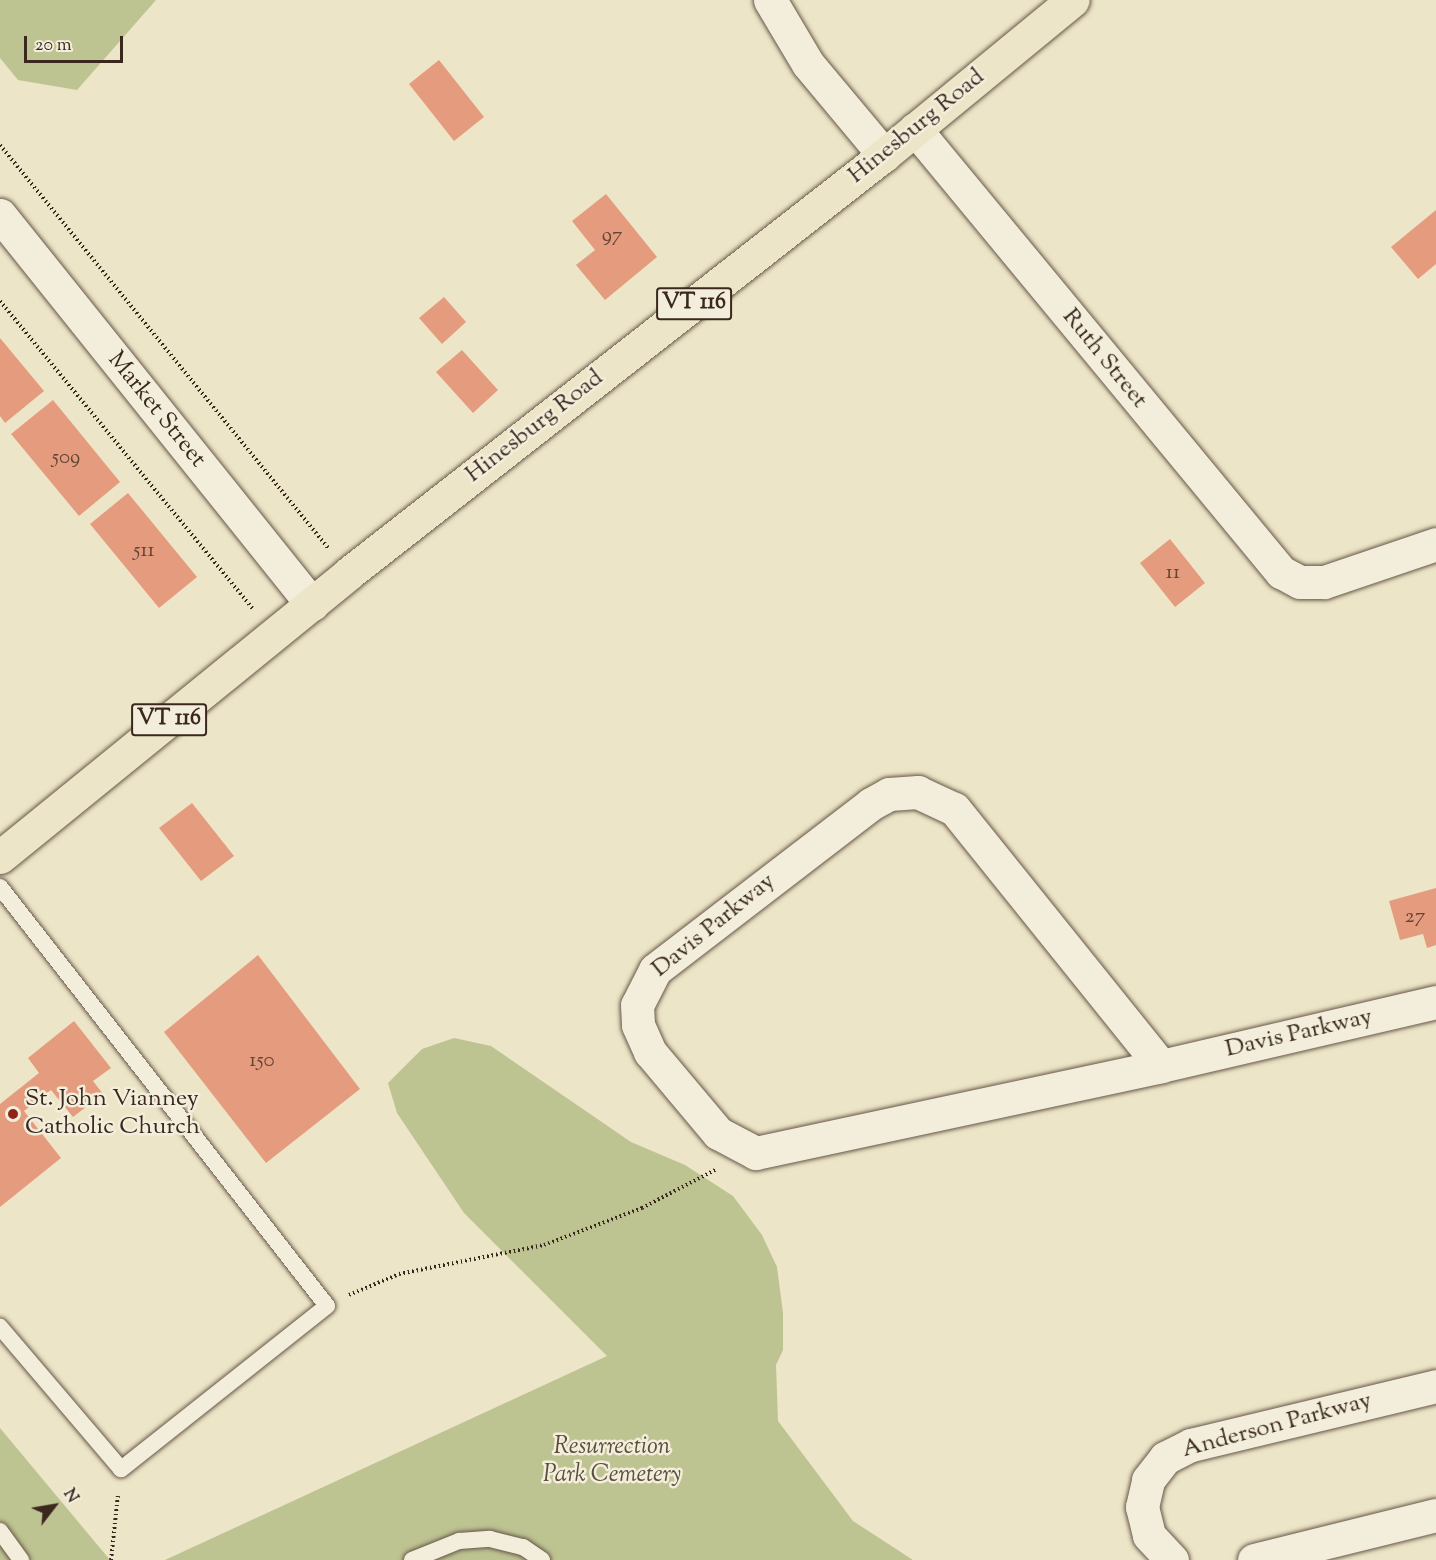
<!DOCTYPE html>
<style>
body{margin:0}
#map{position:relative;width:1436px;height:1560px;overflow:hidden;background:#ede5c7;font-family:"Sorts Mill Goudy",serif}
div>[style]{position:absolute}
.green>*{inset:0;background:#bec392}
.building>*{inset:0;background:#e59c7e}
.path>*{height:4px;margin-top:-2px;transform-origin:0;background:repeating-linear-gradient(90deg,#3a281f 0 1.5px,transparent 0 4.5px)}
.roads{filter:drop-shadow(0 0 2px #675749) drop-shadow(0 0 2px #675749)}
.lane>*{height:16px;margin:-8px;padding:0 8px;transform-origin:8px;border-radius:8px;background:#f3eedb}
.street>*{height:33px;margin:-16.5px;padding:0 16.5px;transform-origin:16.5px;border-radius:16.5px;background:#f3eedb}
.primary>*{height:33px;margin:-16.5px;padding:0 16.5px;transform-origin:16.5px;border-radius:16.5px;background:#ede5c7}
.dots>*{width:16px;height:16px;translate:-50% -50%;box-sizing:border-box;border:3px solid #f3eedb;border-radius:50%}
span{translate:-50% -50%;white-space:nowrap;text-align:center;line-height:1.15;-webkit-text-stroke:5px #f3eedb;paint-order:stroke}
.number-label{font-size:21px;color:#654537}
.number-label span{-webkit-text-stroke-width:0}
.shield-label span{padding:2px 4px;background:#f3eedb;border:2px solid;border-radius:4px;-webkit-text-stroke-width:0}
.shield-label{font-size:22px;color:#3a281f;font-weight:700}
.street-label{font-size:24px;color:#3a281f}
.poi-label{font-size:24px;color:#3a281f}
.left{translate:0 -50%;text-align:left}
.park-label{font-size:24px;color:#5b4f3c;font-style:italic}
.north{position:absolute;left:24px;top:1476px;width:60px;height:60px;-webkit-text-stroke:4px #f3eedb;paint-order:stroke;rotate:59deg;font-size:16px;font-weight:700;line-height:24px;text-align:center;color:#3a281f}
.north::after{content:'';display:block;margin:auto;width:21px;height:27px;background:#3a281f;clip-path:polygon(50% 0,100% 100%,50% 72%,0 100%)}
.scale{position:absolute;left:24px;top:36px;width:99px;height:27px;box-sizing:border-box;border:3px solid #3a281f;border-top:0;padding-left:8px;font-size:18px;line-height:21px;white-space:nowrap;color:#3a281f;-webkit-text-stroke:4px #f3eedb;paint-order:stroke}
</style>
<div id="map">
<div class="green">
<div style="clip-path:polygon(0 0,156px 0,77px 90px,18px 80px,0 58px)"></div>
<div style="clip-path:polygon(454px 1038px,491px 1046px,631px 1142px,685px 1165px,733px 1196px,762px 1235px,777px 1267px,783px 1313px,783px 1350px,776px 1365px,778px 1421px,853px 1521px,913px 1560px,165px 1560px,607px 1356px,464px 1213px,397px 1113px,388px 1083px,422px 1049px)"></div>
<div style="clip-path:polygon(0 1428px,110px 1560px,0 1560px)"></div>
</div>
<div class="building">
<div style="clip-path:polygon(439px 60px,484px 117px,454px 141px,409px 84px)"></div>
<div style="clip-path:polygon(606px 194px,657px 257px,605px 300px,576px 265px,595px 250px,572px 221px)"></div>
<div style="clip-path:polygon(1436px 210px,1436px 264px,1418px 279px,1391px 247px)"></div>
<div style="clip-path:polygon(444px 297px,466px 322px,442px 344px,419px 318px)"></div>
<div style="clip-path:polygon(0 338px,44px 391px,5px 423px,0 416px)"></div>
<div style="clip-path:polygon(462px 350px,498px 390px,473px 413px,436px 372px)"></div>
<div style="clip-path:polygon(53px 400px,120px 482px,79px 516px,11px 434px)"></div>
<div style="clip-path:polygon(128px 493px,197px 577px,159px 608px,90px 524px)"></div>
<div style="clip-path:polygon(1170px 539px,1205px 583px,1175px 607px,1140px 563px)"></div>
<div style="clip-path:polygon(192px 803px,234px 856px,201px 881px,159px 828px)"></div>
<div style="clip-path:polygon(1436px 888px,1436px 945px,1427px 948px,1423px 934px,1400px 940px,1389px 901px)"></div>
<div style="clip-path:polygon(258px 955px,360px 1089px,266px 1163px,164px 1032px)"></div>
<div style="clip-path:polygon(74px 1021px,111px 1068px,93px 1081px,103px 1094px,73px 1117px,51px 1090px,24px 1111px,61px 1158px,0 1207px,0 1104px,39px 1073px,28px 1058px)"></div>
</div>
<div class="path">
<div style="left:0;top:145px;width:521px;rotate:50.84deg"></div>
<div style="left:0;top:301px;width:399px;rotate:50.6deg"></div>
<div style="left:349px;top:1295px;width:54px;rotate:-22.8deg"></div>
<div style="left:399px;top:1274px;width:148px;rotate:-11.3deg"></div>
<div style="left:544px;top:1245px;width:105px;rotate:-20.7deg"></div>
<div style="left:642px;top:1208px;width:85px;rotate:-27.5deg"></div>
<div style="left:111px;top:1560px;width:66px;rotate:-83.9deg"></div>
</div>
<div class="roads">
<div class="lane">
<div style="left:0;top:887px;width:531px;rotate:52.03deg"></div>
<div style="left:327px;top:1306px;width:263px;rotate:141.6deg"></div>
<div style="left:121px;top:1469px;width:187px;rotate:-130.4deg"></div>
<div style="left:0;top:1531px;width:36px;rotate:54deg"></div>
<div style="left:412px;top:1560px;width:51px;rotate:-22deg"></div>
<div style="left:459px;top:1541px;width:31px;rotate:-4deg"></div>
<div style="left:490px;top:1539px;width:34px;rotate:14deg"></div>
<div style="left:523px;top:1547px;width:23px;rotate:34deg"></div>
</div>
<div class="street">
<div style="left:770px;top:0;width:74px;rotate:59.3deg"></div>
<div style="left:808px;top:64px;width:119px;rotate:50.1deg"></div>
<div style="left:915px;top:129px;width:575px;rotate:50.44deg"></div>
<div style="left:1281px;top:572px;width:21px;rotate:28deg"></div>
<div style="left:1300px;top:582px;width:24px"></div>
<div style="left:1324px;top:582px;width:118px;rotate:-18.7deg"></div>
<div style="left:0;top:215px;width:499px;rotate:51.3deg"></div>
<div style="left:1161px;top:1066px;width:330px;rotate:-128.8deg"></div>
<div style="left:954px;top:809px;width:40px;rotate:-155deg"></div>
<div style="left:918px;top:792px;width:29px;rotate:176deg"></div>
<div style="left:889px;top:794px;width:21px;rotate:151deg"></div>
<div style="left:871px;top:804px;width:272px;rotate:142.5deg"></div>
<div style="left:655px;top:970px;width:39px;rotate:117deg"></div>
<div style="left:637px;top:1005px;width:20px;rotate:87deg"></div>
<div style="left:638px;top:1025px;width:30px;rotate:66deg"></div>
<div style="left:650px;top:1052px;width:106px;rotate:50deg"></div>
<div style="left:718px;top:1133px;width:43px;rotate:27.8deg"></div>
<div style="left:756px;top:1153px;width:414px;rotate:-12.1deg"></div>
<div style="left:1161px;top:1066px;width:282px;rotate:-13.1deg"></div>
<div style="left:1172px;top:1560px;width:34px;rotate:-133deg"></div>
<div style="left:1149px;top:1535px;width:29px;rotate:-104deg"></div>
<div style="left:1142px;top:1507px;width:28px;rotate:-77deg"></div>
<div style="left:1148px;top:1480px;width:28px;rotate:-52deg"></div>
<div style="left:1165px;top:1458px;width:29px;rotate:-27deg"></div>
<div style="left:1191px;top:1445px;width:252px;rotate:-13.5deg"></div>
<div style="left:1254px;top:1560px;width:187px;rotate:-13.9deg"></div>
</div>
<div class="primary">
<div style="left:0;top:857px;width:450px;rotate:-39.1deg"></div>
<div style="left:349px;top:573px;width:679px;rotate:-38deg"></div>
<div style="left:884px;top:155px;width:244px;rotate:-39.4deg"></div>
</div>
</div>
<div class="dots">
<div style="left:13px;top:1114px;background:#8f2418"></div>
</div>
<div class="number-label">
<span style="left:612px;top:236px">97</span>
<span style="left:66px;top:458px">509</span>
<span style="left:144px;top:551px">511</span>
<span style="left:1173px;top:573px">11</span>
<span style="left:1415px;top:917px">27</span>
<span style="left:262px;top:1061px">150</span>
</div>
<div class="shield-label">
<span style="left:694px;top:304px">VT 116</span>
<span style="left:169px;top:720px">VT 116</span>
</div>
<div class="street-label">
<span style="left:917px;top:127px;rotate:-39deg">Hinesburg Road</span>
<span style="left:1104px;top:359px;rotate:51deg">Ruth Street</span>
<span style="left:156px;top:410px;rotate:51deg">Market Street</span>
<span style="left:535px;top:427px;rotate:-38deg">Hinesburg Road</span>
<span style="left:714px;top:926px;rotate:-39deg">Davis Parkway</span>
<span style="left:1299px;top:1034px;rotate:-13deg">Davis Parkway</span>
<span style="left:1277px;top:1426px;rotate:-15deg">Anderson Parkway</span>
</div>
<div class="poi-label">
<span class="left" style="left:25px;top:1114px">St. John Vianney<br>Catholic Church</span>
</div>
<div class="park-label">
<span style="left:612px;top:1462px">Resurrection<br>Park Cemetery</span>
</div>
<div class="north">N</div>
<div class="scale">20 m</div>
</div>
